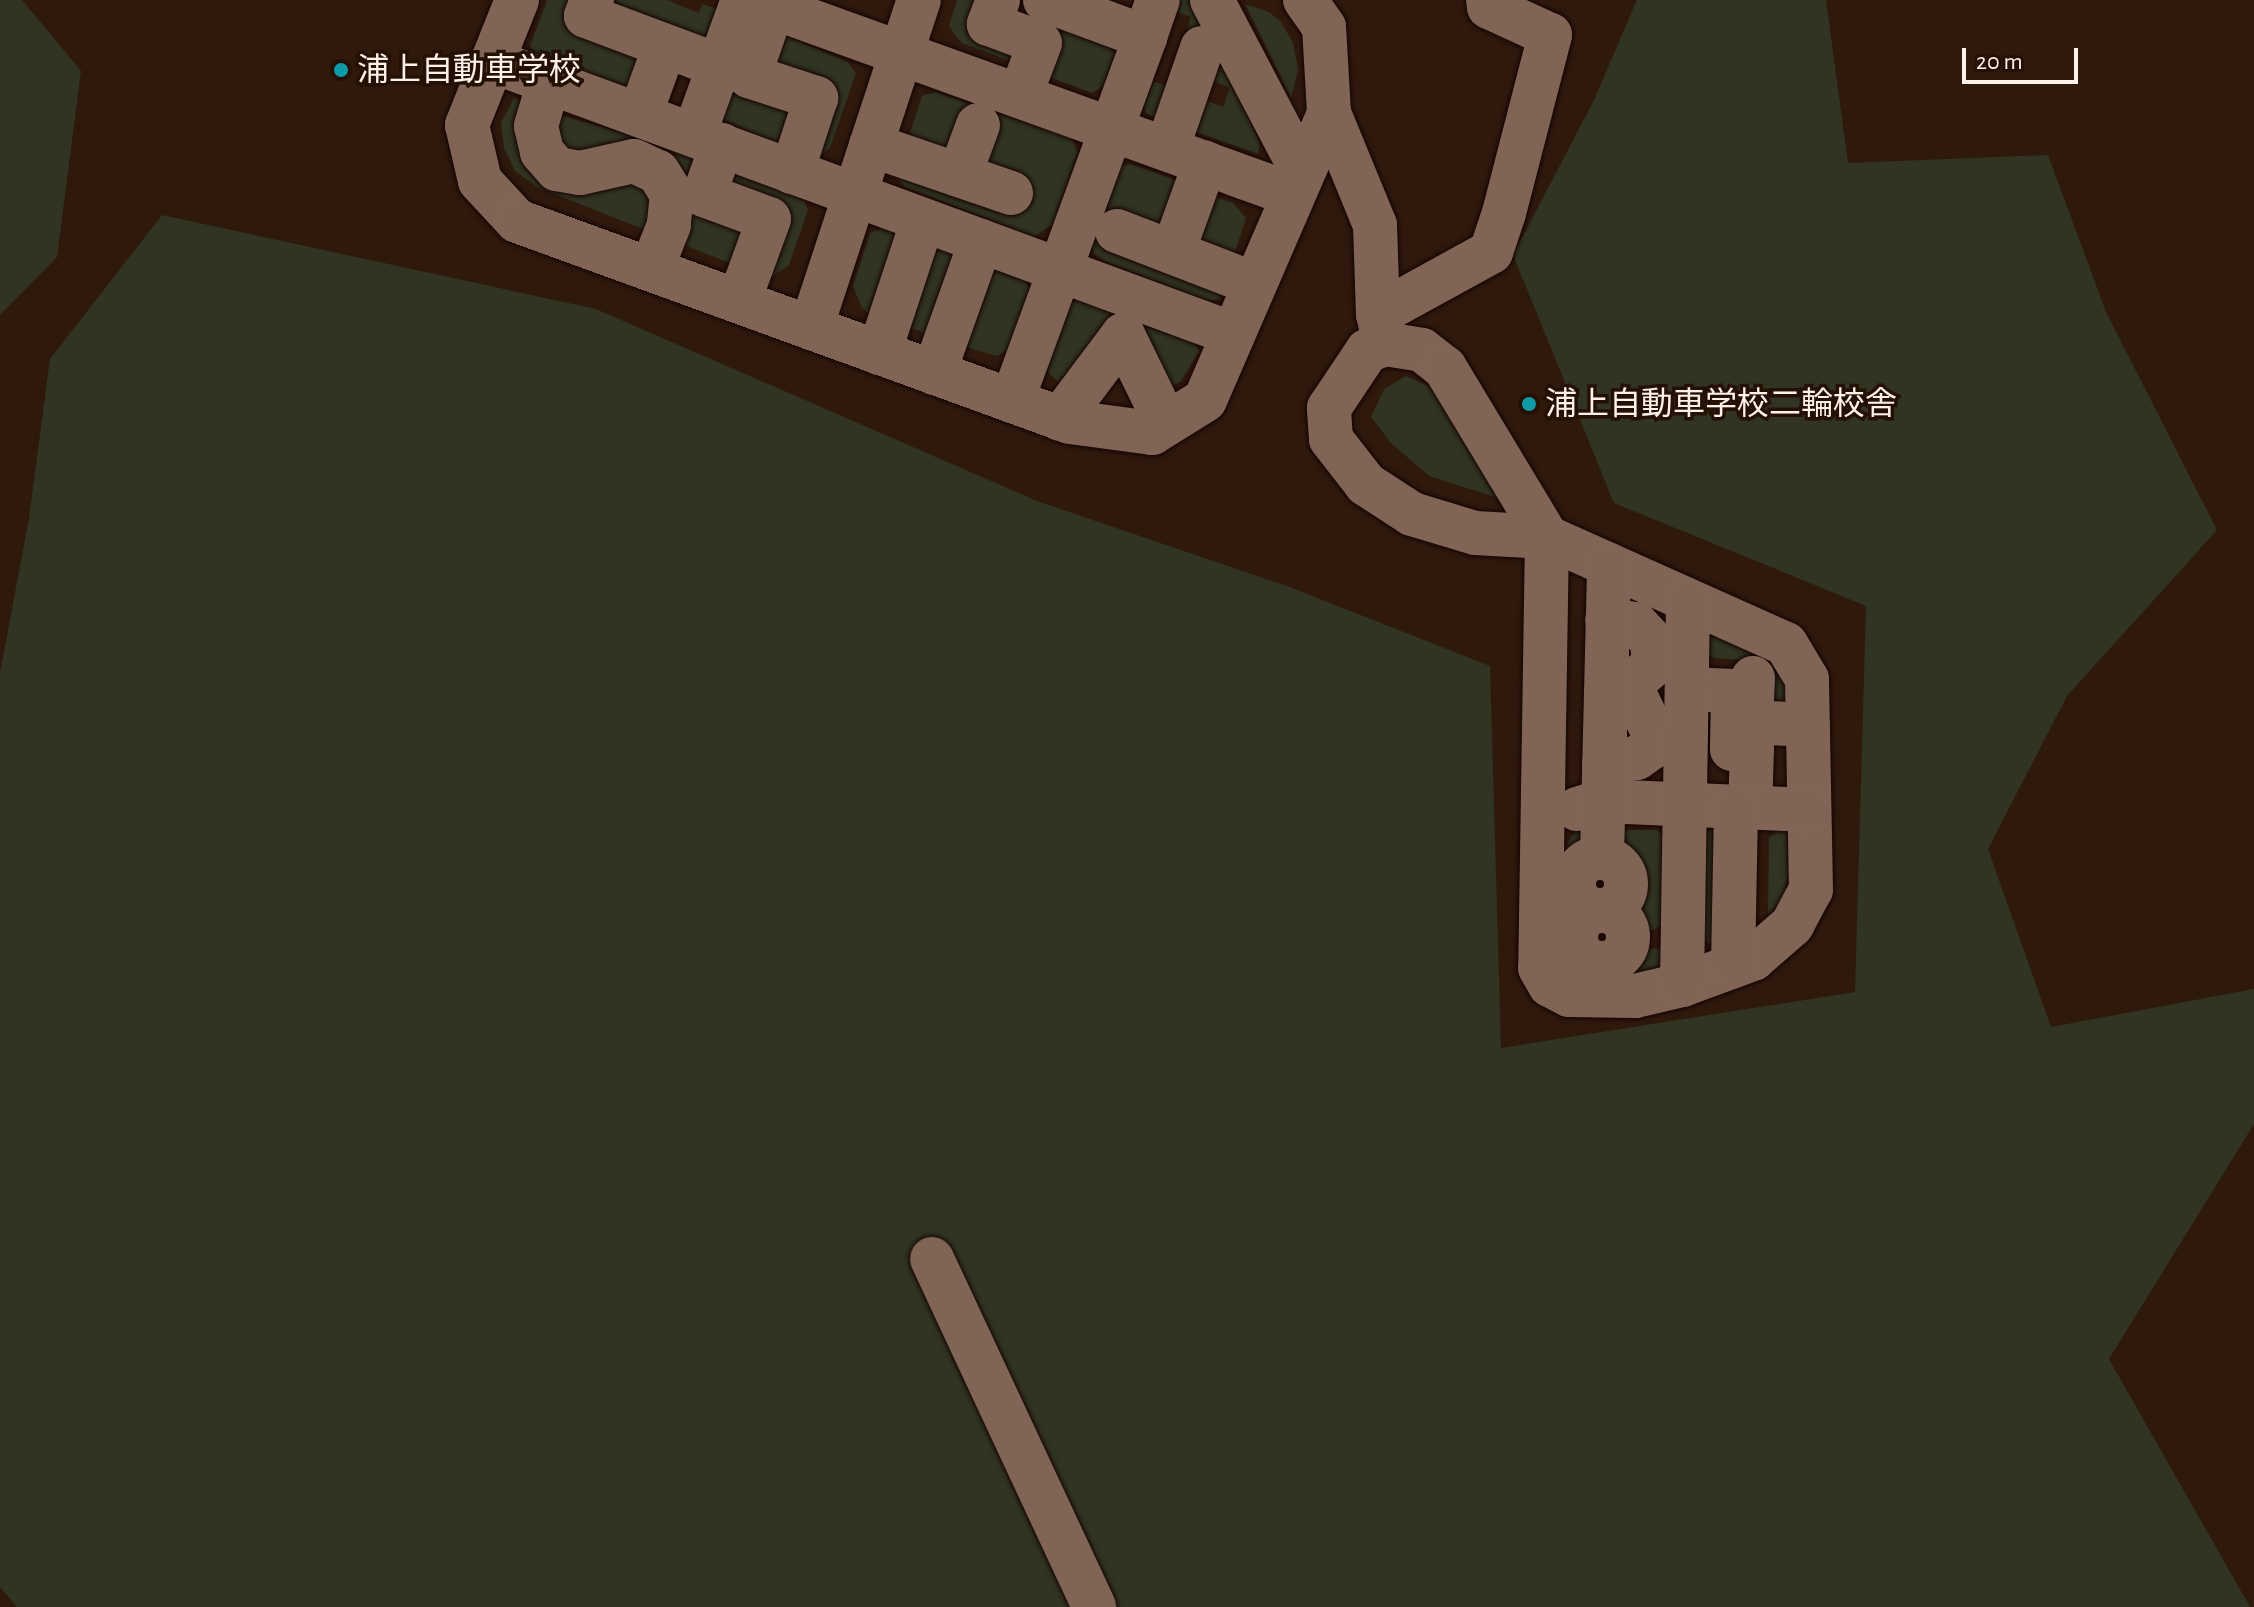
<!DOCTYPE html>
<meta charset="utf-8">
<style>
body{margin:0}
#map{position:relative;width:2254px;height:1607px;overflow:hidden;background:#2f190d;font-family:"Alegreya Sans","Noto Sans JP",sans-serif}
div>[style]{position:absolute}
.green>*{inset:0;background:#303420}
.roads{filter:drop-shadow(0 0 2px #160400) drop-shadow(0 0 2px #160400)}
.minor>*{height:44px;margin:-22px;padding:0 22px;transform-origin:22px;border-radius:22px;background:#806557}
.minor>.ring{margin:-22px;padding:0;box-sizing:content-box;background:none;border:44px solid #806557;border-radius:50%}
.dots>*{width:22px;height:22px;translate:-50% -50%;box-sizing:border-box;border:4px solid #251004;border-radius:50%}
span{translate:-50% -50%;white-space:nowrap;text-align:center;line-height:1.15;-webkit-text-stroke:7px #251004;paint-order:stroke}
.poi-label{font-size:32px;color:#fef1ea}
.left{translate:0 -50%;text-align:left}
.scale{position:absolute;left:1962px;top:48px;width:116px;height:36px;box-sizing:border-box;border:4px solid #fef1ea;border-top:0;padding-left:10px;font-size:24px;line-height:28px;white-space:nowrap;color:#fef1ea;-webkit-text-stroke:6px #251004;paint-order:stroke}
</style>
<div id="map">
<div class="green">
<div style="clip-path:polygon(0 0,22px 0,81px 71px,57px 257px,0 315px)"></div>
<div style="clip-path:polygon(547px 0,579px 0,641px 60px,635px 82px,625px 89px,539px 62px,530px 46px)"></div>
<div style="clip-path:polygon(606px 0,667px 0,699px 13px,702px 4px,728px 13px,714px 53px)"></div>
<div style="clip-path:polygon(957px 0,982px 0,1025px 47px,1019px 64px,962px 43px,954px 34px,949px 25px)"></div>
<div style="clip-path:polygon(1178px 0,1194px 0,1196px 5px,1260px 143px,1258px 154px,1193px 131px,1202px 99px,1223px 107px,1230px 88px,1203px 76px,1167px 121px,1147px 114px,1141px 102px,1147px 79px,1169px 87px,1191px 17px,1174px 11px)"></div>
<div style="clip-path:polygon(1637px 0,1826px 0,1848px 163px,2048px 155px,2106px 312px,2217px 530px,2067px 696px,1988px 849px,2051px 1027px,2254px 989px,2254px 1124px,2109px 1359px,2250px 1607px,17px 1607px,0 1587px,0 673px,29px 518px,50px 359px,162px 215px,596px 309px,1037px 501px,1287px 586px,1490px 666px,1501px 1048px,1855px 992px,1866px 606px,1614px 503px,1513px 255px,1593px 102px)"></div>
<div style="clip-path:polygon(1245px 4px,1269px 12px,1281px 22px,1293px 43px,1298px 70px,1291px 98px)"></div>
<div style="clip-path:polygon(1011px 8px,1112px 48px,1115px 55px,1110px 82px,1092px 93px,1047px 76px)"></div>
<div style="clip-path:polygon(746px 30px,800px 108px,781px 145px,713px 115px)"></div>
<div style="clip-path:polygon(784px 35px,848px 62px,856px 73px,830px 148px,821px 155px,811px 155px,773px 73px)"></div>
<div style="clip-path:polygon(935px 92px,1071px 138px,1078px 152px,1053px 224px,1034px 237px,905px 187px,897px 178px,900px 172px,952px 150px,915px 144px,910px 133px,922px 96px)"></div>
<div style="clip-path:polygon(514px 98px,528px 103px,524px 131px,603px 178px,654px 186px,653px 233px,537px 187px,515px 171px,504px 148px,501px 123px)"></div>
<div style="clip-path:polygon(550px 112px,698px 155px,744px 220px,740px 267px,684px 245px,683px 196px,560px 156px)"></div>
<div style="clip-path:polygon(1130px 164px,1179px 181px,1165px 227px,1218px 285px,1220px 299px,1208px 301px,1104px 261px,1094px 253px,1091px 243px,1120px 167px)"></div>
<div style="clip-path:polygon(731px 167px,801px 192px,808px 210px,789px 265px,770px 278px,726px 191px)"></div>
<div style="clip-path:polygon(1211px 196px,1233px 203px,1246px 218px,1234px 255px,1195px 247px)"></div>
<div style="clip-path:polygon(885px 227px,900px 228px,870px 316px,861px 306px,853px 286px,870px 233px)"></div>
<div style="clip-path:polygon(932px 243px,963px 256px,928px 334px,908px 327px)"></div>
<div style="clip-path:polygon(988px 264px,1023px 276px,1030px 290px,1007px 350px,997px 356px,969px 348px,960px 334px)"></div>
<div style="clip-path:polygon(1086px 299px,1194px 343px,1199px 351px,1181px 381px,1164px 390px,1133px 324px,1064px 387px,1057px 381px,1049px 373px,1045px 360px,1065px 304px)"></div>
<div style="clip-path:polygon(1406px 376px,1435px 389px,1498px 498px,1429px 476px,1391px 443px,1371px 417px,1384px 389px)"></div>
<div style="clip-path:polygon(1721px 635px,1776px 661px,1784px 669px,1789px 715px,1758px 717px,1758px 661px,1713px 658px,1707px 652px,1709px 638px)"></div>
<div style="clip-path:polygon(1712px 829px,1717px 832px,1715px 940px,1709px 944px,1705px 940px,1705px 834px)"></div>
<div style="clip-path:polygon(1576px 830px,1586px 830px,1584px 858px,1569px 876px,1570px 897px,1581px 911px,1570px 927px,1570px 937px,1578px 960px,1587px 966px,1587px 972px,1581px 974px,1568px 972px,1561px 961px,1563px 851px)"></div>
<div style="clip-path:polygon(1617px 830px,1658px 830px,1666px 843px,1662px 924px,1653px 930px,1634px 930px,1621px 909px,1635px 891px,1636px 880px,1628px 861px,1612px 851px)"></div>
<div style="clip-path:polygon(1777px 831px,1787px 832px,1788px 875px,1783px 898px,1768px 916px,1769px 838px)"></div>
<div style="clip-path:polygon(1639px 948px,1661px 949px,1660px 967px,1650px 975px,1604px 980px,1606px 968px)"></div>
</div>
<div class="roads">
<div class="minor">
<div style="left:517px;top:0;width:135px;rotate:111.8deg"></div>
<div style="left:467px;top:125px;width:57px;rotate:76.9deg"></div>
<div style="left:480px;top:181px;width:54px;rotate:47.2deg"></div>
<div style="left:517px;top:221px;width:588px;rotate:19.97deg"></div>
<div style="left:1070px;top:422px;width:83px;rotate:7.6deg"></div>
<div style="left:1152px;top:433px;width:62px;rotate:-31.9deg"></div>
<div style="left:1205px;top:400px;width:313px;rotate:-66.6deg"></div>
<div style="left:1329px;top:113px;width:86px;rotate:-93.3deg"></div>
<div style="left:1324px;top:27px;width:33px;rotate:-125deg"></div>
<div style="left:592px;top:0;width:17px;rotate:111deg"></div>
<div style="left:586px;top:16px;width:142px;rotate:20.6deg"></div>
<div style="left:753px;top:0;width:574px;rotate:19.86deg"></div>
<div style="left:998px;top:0;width:26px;rotate:111deg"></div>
<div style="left:989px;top:24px;width:54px;rotate:20.4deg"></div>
<div style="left:1040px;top:43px;width:57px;rotate:110.7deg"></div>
<div style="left:1045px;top:0;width:107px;rotate:20.3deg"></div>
<div style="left:1145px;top:37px;width:39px;rotate:-71deg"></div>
<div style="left:1212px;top:0;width:195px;rotate:62.3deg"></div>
<div style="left:773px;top:7px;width:73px;rotate:109.2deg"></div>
<div style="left:749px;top:76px;width:71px;rotate:18.2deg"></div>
<div style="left:816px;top:98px;width:78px;rotate:108deg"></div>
<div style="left:492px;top:61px;width:790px;rotate:20.22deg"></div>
<div style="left:549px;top:82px;width:46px;rotate:106.5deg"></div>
<div style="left:536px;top:126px;width:27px;rotate:77deg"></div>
<div style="left:542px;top:152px;width:23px;rotate:49deg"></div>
<div style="left:557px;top:169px;width:23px;rotate:10deg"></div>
<div style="left:580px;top:173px;width:55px;rotate:-12.5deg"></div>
<div style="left:634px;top:161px;width:26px;rotate:25deg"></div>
<div style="left:658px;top:172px;width:26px;rotate:58deg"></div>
<div style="left:672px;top:194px;width:31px;rotate:96deg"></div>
<div style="left:669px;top:225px;width:48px;rotate:111.8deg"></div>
<div style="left:1329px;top:113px;width:121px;rotate:67.7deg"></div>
<div style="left:1375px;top:225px;width:89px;rotate:88.1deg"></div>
<div style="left:1378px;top:314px;width:31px;rotate:77deg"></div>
<div style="left:1385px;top:344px;width:37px;rotate:9deg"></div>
<div style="left:1422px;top:350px;width:29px;rotate:38deg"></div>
<div style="left:1445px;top:368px;width:197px;rotate:58.9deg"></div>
<div style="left:1547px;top:537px;width:431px;rotate:90.9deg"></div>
<div style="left:1540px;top:968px;width:20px;rotate:60deg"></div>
<div style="left:1550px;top:985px;width:21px;rotate:28deg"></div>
<div style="left:1569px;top:995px;width:66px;rotate:0.9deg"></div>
<div style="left:1635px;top:996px;width:48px;rotate:-13.2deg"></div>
<div style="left:1682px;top:985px;width:76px;rotate:-20.1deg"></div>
<div style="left:1753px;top:959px;width:52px;rotate:-41.1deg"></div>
<div style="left:1792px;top:925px;width:40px;rotate:-62deg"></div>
<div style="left:1811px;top:890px;width:211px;rotate:-91.1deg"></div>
<div style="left:1807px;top:679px;width:41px;rotate:-121deg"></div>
<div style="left:1786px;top:644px;width:262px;rotate:-155.9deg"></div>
<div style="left:1547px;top:537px;width:72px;rotate:-176.8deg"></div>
<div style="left:1475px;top:533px;width:66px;rotate:-163.2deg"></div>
<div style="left:1412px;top:514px;width:55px;rotate:-146.9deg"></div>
<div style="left:1366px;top:484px;width:57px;rotate:-127.9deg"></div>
<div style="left:1331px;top:439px;width:31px;rotate:-94deg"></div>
<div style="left:1329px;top:408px;width:69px;rotate:-56.3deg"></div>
<div style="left:1367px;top:351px;width:19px;rotate:-21deg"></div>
<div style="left:640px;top:115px;width:73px;rotate:-70.1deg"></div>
<div style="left:694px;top:135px;width:144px;rotate:-70.1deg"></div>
<div style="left:722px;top:145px;width:53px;rotate:109.8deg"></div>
<div style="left:704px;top:195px;width:69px;rotate:20.3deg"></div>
<div style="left:769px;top:219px;width:87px;rotate:110.1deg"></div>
<div style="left:871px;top:145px;width:148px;rotate:18.9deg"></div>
<div style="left:1167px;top:149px;width:107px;rotate:-70.9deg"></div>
<div style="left:960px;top:174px;width:52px;rotate:-69.8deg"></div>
<div style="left:1117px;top:231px;width:147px;rotate:21.1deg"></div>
<div style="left:1173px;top:252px;width:95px;rotate:-70.2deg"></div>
<div style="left:1378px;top:314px;width:129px;rotate:-28.8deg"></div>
<div style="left:1491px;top:252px;width:41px;rotate:-71.6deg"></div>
<div style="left:1504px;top:213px;width:184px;rotate:-75.5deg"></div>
<div style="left:1550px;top:35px;width:67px;rotate:-155.3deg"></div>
<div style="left:1489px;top:7px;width:7px;rotate:-98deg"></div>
<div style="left:811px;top:328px;width:345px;rotate:-71.8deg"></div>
<div style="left:879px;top:353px;width:140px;rotate:-71.7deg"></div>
<div style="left:934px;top:373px;width:140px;rotate:-70.4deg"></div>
<div style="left:1012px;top:401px;width:388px;rotate:-69.9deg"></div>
<div style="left:1060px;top:419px;width:105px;rotate:-53.1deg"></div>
<div style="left:1123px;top:335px;width:98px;rotate:64deg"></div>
<div style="left:1753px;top:678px;width:44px;rotate:92.6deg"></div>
<div style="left:1751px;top:722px;width:57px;rotate:3deg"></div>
<div style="left:1687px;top:689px;width:46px;rotate:2.5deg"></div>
<div style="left:1733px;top:691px;width:58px;rotate:91deg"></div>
<div style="left:1732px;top:749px;width:20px"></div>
<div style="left:1752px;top:749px;width:59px;rotate:91.9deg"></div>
<div style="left:1604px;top:763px;width:33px;rotate:-9deg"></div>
<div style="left:1637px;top:758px;width:17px;rotate:-36deg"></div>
<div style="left:1651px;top:748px;width:14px;rotate:-78deg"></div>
<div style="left:1654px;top:734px;width:48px;rotate:-116deg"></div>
<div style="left:1633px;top:691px;width:13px;rotate:-72deg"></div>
<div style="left:1637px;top:679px;width:23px;rotate:-41deg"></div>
<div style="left:1654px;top:664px;width:23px;rotate:-95deg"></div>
<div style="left:1652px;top:641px;width:23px;rotate:-133deg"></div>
<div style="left:1636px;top:624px;width:29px;rotate:-172deg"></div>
<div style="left:1577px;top:809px;width:27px;rotate:-17deg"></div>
<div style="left:1603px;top:801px;width:206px;rotate:2.5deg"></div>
<div style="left:1602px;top:857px;width:292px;rotate:-88.6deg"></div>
<div class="ring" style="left:1574px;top:858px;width:8px;height:8px"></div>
<div class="ring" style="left:1576px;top:911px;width:8px;height:8px"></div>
<div style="left:1733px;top:966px;width:159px;rotate:-88.9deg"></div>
<div style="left:1682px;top:985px;width:383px;rotate:-89.1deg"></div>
<div style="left:932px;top:1259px;width:384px;rotate:65deg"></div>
</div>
</div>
<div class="dots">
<div style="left:341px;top:70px;background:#0f9aa8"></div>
<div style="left:1529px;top:404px;background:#0f9aa8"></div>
</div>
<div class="poi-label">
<span class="left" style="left:357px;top:70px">浦上自動車学校</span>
<span class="left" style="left:1545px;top:404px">浦上自動車学校二輪校舎</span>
</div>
<div class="scale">20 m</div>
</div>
